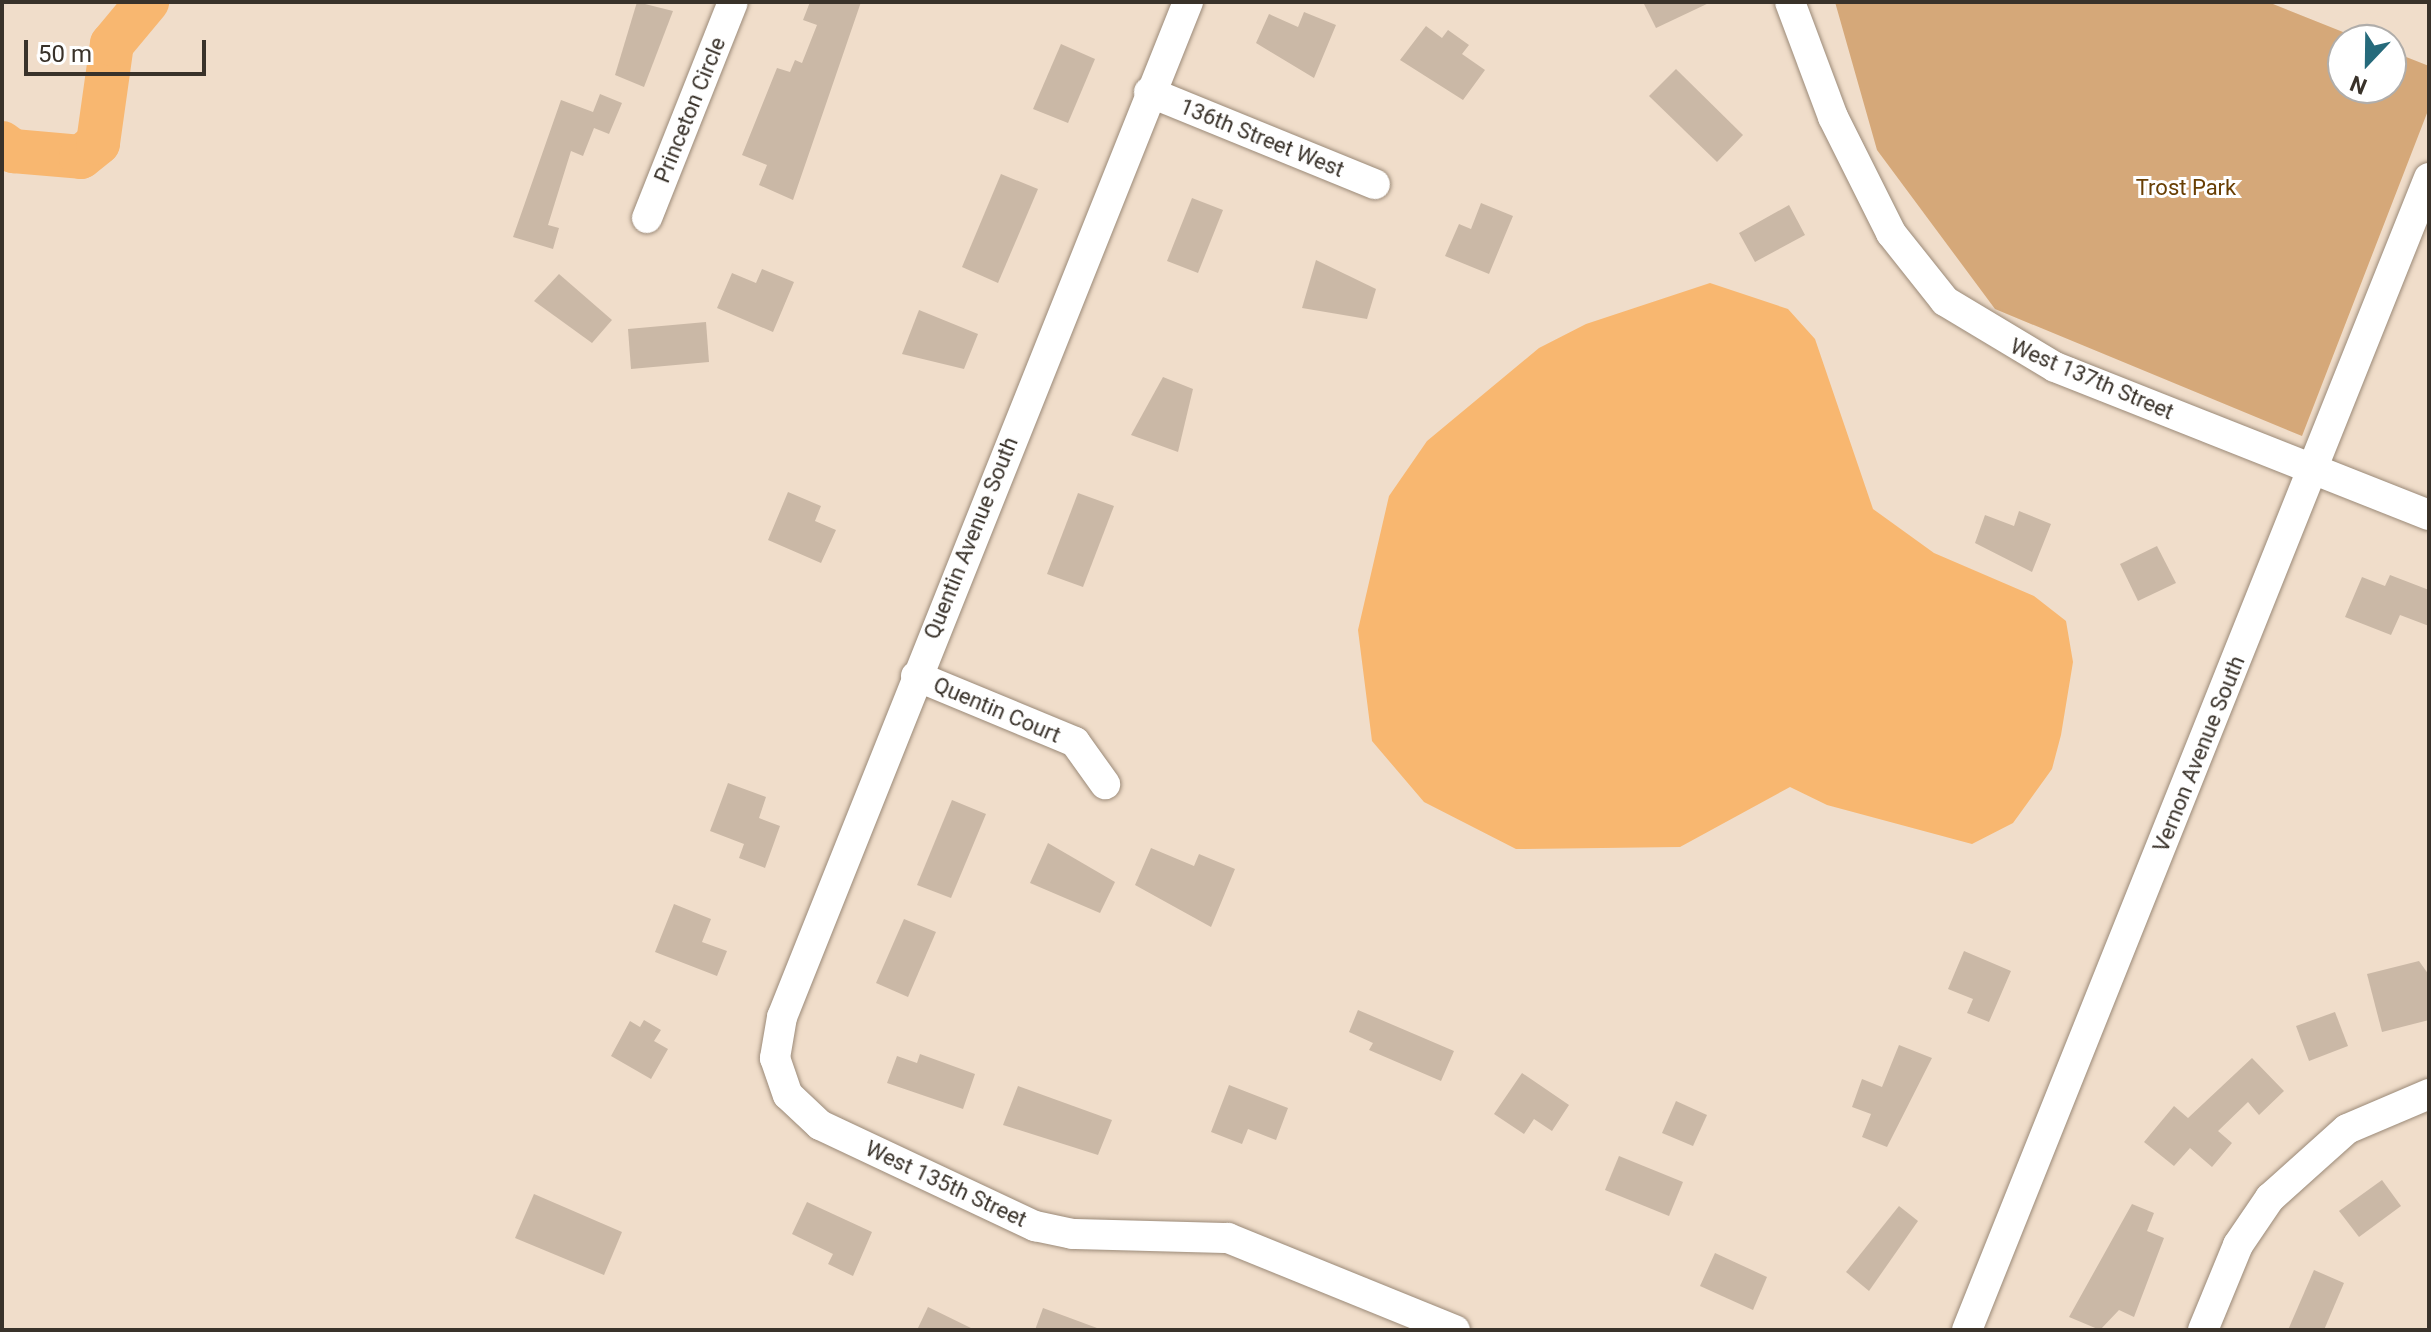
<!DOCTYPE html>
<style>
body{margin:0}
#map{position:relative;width:2431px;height:1332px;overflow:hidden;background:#f0ddca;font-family:Roboto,sans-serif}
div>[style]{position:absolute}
.green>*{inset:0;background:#d5a879}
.water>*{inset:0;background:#f8b770}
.river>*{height:44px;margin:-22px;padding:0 22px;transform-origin:22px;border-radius:22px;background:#f8b770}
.building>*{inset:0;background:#cab8a6}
.roads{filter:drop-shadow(0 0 2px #9b8a78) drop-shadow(0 0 2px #9b8a78)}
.minor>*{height:30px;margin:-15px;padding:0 15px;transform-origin:15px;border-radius:15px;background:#fff}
span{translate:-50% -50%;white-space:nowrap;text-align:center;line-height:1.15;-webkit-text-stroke:6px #fff;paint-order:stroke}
.street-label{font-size:22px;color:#39322a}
.park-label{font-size:22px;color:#683e03}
.frame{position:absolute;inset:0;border:4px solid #39322a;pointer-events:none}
.north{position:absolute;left:2327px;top:24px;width:80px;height:80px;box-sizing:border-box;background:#fff;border:2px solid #b0adaa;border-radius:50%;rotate:202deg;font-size:22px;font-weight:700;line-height:32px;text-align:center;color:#39322a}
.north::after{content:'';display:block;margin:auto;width:28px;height:36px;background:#266a7b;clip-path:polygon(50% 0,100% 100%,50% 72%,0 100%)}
.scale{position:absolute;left:24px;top:40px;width:182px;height:36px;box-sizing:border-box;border:4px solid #39322a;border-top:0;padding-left:10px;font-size:24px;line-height:28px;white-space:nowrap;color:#39322a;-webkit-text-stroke:6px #fff;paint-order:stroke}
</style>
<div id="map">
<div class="green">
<div style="clip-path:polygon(1835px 2px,2268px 2px,2363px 40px,2343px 40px,2343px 88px,2391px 88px,2391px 51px,2429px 66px,2429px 108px,2302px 436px,1995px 309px,1877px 150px)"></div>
</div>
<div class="water">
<div style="clip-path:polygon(1710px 283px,1788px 309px,1815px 339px,1873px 509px,1934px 553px,2034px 596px,2066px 621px,2073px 662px,2061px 735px,2052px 769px,2013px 823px,1972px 844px,1827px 805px,1790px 787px,1680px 847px,1516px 849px,1424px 802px,1372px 741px,1358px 630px,1389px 496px,1427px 441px,1539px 348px,1586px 324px)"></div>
</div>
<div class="river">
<div style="left:2px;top:143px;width:14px;rotate:36deg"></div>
<div style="left:13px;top:151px;width:68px;rotate:5deg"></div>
<div style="left:81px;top:157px;width:22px;rotate:-39deg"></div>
<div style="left:98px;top:143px;width:100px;rotate:-82deg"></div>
<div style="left:112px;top:44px;width:55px;rotate:-50.2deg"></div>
</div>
<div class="building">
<div style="clip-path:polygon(637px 2px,673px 11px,644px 87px,615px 75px)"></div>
<div style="clip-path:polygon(810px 2px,861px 2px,793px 200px,759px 185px,767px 165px,742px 155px,777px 68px,790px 72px,795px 60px,802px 63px,817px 25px,803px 20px)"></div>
<div style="clip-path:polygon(1643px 2px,1711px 2px,1656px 28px)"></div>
<div style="clip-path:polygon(1304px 12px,1336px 25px,1314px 78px,1256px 43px,1269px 14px,1298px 27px)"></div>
<div style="clip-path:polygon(1426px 26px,1442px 38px,1448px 30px,1469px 45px,1462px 54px,1485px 70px,1463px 100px,1400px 60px)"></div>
<div style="clip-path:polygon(1061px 44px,1095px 59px,1068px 123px,1033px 109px)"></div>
<div style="clip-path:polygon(1676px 69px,1743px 135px,1717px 162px,1649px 96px)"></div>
<div style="clip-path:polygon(600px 94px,622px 103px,609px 134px,594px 128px,583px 156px,571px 151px,548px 225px,559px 228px,553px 249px,513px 237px,561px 100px,593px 112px)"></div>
<div style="clip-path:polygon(1001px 174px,1038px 189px,998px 283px,962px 267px)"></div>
<div style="clip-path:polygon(1192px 198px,1223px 210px,1198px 273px,1167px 261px)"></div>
<div style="clip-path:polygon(1481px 203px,1513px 216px,1489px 274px,1445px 256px,1459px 224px,1471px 229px)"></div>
<div style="clip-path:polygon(1789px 205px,1805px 235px,1755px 262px,1739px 233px)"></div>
<div style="clip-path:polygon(1316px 260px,1376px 289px,1367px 319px,1302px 308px)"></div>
<div style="clip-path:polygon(762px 269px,794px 282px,773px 332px,717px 308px,732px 273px,756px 283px)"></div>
<div style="clip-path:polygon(559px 274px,612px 320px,592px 343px,534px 301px)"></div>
<div style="clip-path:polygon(919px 310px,978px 334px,964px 369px,902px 354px)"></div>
<div style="clip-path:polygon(706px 322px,709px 362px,631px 369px,628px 329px)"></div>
<div style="clip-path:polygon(1163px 377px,1193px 389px,1178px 452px,1131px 435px)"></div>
<div style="clip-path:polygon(788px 492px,821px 506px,815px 521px,836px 530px,821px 563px,768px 540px)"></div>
<div style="clip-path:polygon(1078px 493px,1114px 506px,1083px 587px,1047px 574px)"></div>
<div style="clip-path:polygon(2019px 511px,2051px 524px,2032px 572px,1975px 543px,1985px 515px,2014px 526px)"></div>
<div style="clip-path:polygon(2157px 546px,2176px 583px,2138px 601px,2120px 564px)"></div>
<div style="clip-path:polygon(2390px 575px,2429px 590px,2429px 626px,2400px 615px,2391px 635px,2345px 617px,2362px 577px,2385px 586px)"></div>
<div style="clip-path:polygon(728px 783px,766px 797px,759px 818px,780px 826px,765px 868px,739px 858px,744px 844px,710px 831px)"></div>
<div style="clip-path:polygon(952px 800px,986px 814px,951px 898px,917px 885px)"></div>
<div style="clip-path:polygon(1048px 843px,1115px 882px,1100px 913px,1030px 883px)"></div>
<div style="clip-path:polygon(1151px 848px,1194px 866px,1199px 854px,1235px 869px,1211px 927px,1135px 885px)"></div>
<div style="clip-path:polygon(674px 904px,711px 919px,702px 942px,727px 951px,717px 976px,655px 952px)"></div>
<div style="clip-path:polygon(904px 919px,936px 932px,908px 997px,876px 983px)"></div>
<div style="clip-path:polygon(1964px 951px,2011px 971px,1989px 1022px,1967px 1013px,1973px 999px,1948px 989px)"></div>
<div style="clip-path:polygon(2419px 961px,2429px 975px,2429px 1020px,2382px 1032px,2367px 974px)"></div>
<div style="clip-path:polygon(1358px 1010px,1454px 1051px,1441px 1081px,1369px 1050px,1373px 1043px,1349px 1032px)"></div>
<div style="clip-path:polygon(2335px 1012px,2348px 1046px,2309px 1061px,2296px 1026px)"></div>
<div style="clip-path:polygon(644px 1020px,661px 1030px,654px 1041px,668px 1049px,651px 1079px,611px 1056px,630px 1021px,640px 1027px)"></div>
<div style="clip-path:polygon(1899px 1045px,1932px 1058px,1887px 1147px,1862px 1137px,1871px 1114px,1852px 1107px,1862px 1079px,1882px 1087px)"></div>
<div style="clip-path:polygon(920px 1054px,975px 1074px,963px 1109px,887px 1083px,897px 1056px,917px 1063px)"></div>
<div style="clip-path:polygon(2252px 1058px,2284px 1091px,2259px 1115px,2248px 1102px,2218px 1131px,2232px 1143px,2212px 1167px,2190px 1148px,2174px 1166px,2144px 1142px,2174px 1106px,2188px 1118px)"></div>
<div style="clip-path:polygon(1522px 1073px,1569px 1105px,1552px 1131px,1534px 1119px,1524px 1134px,1494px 1114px)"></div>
<div style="clip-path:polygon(1229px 1085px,1288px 1108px,1276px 1140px,1248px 1129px,1242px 1144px,1211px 1132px)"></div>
<div style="clip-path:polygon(1018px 1086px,1112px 1120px,1098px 1155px,1003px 1125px)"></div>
<div style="clip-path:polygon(1676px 1101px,1707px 1115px,1693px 1146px,1662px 1133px)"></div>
<div style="clip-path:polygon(1619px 1156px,1683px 1182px,1669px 1216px,1605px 1190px)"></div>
<div style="clip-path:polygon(2382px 1180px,2401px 1206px,2359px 1237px,2339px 1211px)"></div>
<div style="clip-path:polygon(534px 1194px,622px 1232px,604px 1275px,515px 1238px)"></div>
<div style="clip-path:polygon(807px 1202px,872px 1232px,853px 1276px,828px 1264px,833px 1254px,792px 1234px)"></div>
<div style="clip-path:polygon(2132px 1204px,2154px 1213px,2147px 1231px,2164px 1238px,2134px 1317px,2119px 1310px,2100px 1330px,2069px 1317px)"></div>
<div style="clip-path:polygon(1899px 1206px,1918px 1221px,1869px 1291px,1846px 1272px)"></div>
<div style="clip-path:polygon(1715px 1253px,1767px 1277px,1753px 1310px,1700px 1286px)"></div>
<div style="clip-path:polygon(2314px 1270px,2344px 1283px,2324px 1330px,2288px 1330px)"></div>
<div style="clip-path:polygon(928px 1307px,975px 1330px,917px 1330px)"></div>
<div style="clip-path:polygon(1043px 1308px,1097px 1328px,1097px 1330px,1035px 1330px)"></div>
</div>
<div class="roads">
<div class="minor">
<div style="left:1188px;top:2px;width:1093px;rotate:111.8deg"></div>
<div style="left:782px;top:1017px;width:42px;rotate:99.7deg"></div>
<div style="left:775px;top:1058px;width:39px;rotate:71deg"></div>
<div style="left:788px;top:1095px;width:44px;rotate:43.2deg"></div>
<div style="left:820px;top:1125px;width:238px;rotate:25.2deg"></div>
<div style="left:1035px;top:1226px;width:38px;rotate:12deg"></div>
<div style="left:1072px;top:1234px;width:156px;rotate:1.5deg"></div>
<div style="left:1228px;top:1238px;width:245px;rotate:22.1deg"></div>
<div style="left:1790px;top:2px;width:123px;rotate:69.5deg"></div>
<div style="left:1833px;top:117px;width:130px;rotate:63.4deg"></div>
<div style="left:1891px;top:233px;width:87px;rotate:51.5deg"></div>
<div style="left:1945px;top:301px;width:128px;rotate:31deg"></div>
<div style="left:2055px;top:367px;width:402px;rotate:21.6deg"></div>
<div style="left:1149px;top:92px;width:244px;rotate:22.2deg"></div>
<div style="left:647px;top:218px;width:232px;rotate:-68.3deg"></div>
<div style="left:916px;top:676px;width:172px;rotate:22.5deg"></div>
<div style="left:1075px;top:742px;width:52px;rotate:54.5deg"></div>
<div style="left:1967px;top:1330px;width:1241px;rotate:-68.15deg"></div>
<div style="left:2203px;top:1330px;width:92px;rotate:-67.6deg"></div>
<div style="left:2238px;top:1245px;width:57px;rotate:-55.8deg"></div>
<div style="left:2270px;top:1198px;width:103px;rotate:-41.9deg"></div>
<div style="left:2347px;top:1129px;width:89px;rotate:-23.1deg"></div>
</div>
</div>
<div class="street-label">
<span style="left:690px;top:110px;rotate:-68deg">Princeton Circle</span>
<span style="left:1262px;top:138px;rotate:22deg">136th Street West</span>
<span style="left:2092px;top:379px;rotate:23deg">West 137th Street</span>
<span style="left:971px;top:538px;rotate:-68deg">Quentin Avenue South</span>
<span style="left:997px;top:710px;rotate:23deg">Quentin Court</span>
<span style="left:2199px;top:754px;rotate:-68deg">Vernon Avenue South</span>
<span style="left:946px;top:1184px;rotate:25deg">West 135th Street</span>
</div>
<div class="park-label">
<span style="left:2186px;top:188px">Trost Park</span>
</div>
<div class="frame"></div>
<div class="north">N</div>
<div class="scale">50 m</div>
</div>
